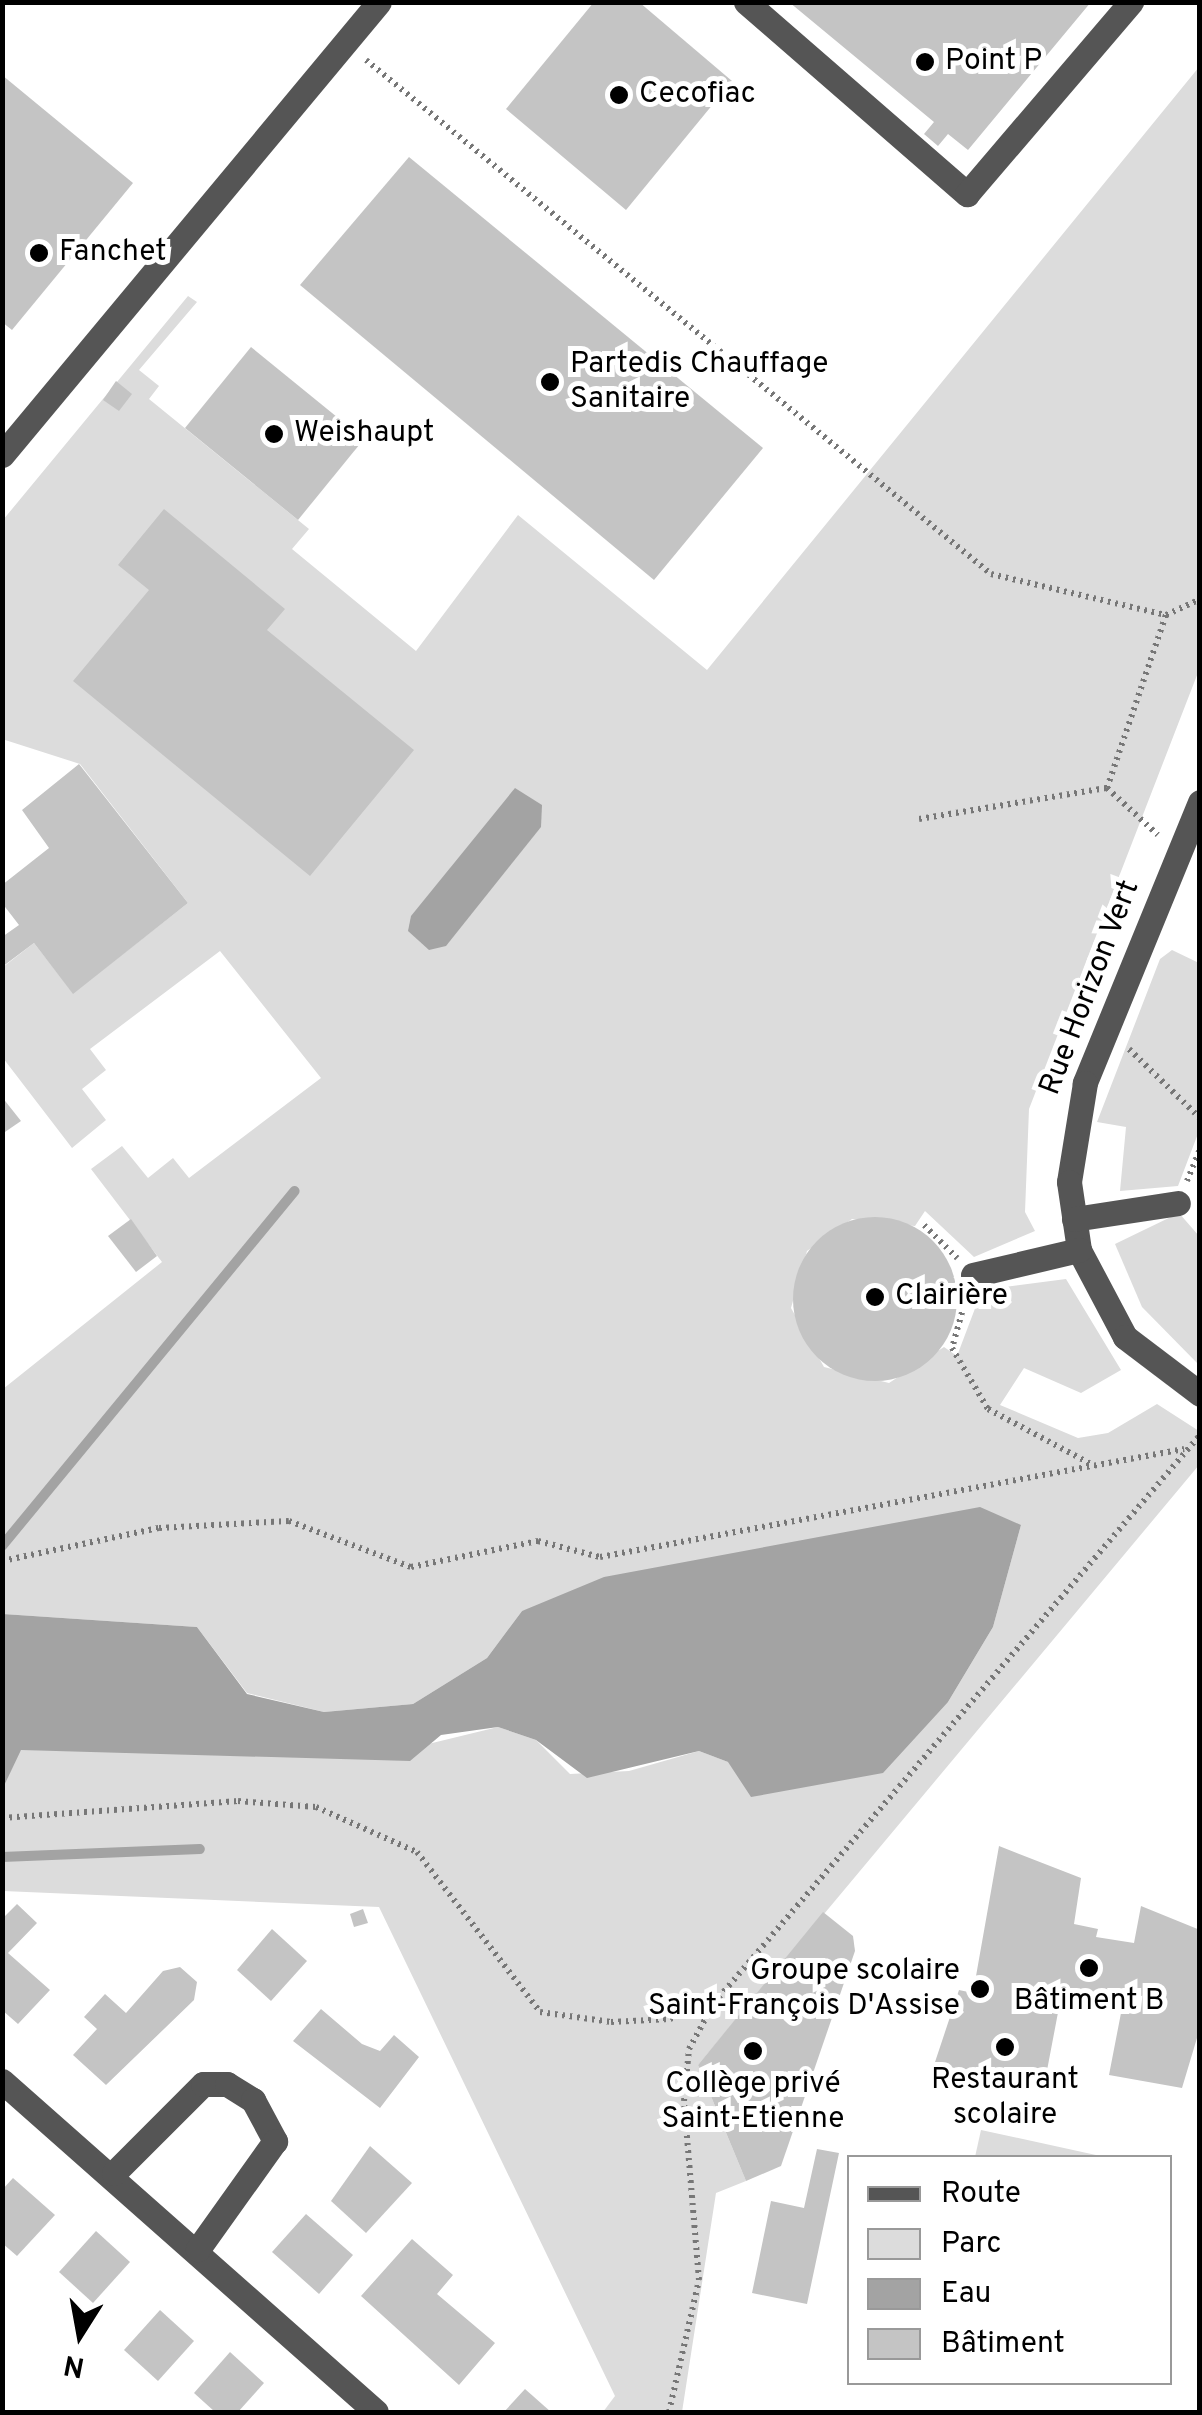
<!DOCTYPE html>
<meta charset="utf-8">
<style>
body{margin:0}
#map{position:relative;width:1202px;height:2415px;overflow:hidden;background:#fff;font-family:Overpass,sans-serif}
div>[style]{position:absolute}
.green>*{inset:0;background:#dcdcdc}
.water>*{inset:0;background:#a3a3a3}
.stream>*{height:10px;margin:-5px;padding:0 5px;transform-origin:5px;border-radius:5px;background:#a3a3a3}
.building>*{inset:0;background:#c4c4c4}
.round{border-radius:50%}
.path>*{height:6px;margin-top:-3px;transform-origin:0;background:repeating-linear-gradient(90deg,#777 0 2.5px,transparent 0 7.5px)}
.minor>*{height:25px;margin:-12.5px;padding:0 12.5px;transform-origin:12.5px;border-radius:12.5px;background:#555}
.dots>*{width:28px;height:28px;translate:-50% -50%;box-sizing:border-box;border:5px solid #fff;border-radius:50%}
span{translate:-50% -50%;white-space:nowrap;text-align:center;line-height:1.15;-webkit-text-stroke:10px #fff;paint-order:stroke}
.poi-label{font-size:30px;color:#000}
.left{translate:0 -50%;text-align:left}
.right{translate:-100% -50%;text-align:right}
.street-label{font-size:30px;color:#000}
.frame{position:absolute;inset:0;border:5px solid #000;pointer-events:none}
.legend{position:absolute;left:847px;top:2155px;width:325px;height:230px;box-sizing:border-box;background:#fff;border:2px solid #999;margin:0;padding:12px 18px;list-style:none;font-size:30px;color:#000}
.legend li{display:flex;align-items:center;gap:20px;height:50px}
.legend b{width:50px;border:2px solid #999}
.north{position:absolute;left:30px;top:2285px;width:100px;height:100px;-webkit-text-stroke:8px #fff;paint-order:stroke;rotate:191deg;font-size:28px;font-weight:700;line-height:40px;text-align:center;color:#000}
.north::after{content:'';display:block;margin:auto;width:35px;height:45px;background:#000;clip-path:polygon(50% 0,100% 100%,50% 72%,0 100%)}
</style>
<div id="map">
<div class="green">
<div style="clip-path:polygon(1199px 67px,1199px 670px,1029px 1109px,1025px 1212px,1035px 1231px,974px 1257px,925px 1211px,915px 1226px,852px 1219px,807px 1251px,791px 1308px,824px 1367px,889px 1383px,944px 1347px,957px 1356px,982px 1290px,1066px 1279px,1121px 1370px,1081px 1393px,1024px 1368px,1000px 1405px,1078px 1438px,1108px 1433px,1157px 1404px,1199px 1431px,1199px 1465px,698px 2065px,746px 2181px,716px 2193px,682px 2412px,603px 2412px,615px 2396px,379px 1907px,3px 1891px,3px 1788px,20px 1750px,420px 1746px,498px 1727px,536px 1740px,570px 1774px,629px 1771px,699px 1751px,728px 1762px,948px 1702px,993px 1627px,1021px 1525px,522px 1611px,487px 1658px,413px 1704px,324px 1712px,247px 1693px,197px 1627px,3px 1614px,3px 1389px,162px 1262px,91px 1169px,122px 1146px,148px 1178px,173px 1158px,189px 1178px,321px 1078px,220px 951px,90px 1049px,106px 1070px,82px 1089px,106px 1120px,72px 1148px,3px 1058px,3px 967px,34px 943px,73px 993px,188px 903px,80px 764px,2px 739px,3px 520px,188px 296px,197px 302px,139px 370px,159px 386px,149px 399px,309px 529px,292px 549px,416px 651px,518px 515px,707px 670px)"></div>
<div style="clip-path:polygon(1172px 950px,1199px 963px,1199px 1131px,1178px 1186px,1120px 1191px,1126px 1127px,1097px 1122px,1160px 959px)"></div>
<div style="clip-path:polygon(1179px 1213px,1199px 1236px,1199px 1365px,1142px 1307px,1115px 1244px)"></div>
<div style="clip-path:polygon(981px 2130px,1105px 2157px,975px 2157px)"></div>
</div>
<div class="water">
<div style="clip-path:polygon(515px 788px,542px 805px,541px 827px,446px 946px,429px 950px,408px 931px,411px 916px)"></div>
<div style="clip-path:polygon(980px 1507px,1021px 1525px,993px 1627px,948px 1702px,883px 1773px,751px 1797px,728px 1762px,699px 1751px,587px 1778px,536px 1740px,498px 1727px,441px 1735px,410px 1761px,21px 1750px,3px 1788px,3px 1614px,197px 1627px,247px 1694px,324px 1712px,413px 1704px,487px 1658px,522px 1611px,604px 1577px)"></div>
</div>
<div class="stream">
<div style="left:2px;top:1546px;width:460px;rotate:-50.5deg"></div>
<div style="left:2px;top:1857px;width:198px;rotate:-2.3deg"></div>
</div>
<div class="building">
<div style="clip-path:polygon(594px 2px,639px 2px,732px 81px,626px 210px,506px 109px)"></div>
<div style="clip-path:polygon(789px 2px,1091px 2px,968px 150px,948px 134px,938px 146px,924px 134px,934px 122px)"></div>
<div style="clip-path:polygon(2px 75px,133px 183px,12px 330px,2px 322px)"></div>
<div style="clip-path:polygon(409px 157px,763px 448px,654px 580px,300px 285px)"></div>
<div style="clip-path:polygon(251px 347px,364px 439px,298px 520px,185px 428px)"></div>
<div style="clip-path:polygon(116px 381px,132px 394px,119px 411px,103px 400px)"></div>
<div style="clip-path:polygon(164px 509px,285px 609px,267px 630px,414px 750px,310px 876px,73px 681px,149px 590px,118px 565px)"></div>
<div style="clip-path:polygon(79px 764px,188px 903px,73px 994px,34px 943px,2px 967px,2px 937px,19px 925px,2px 903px,2px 885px,49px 848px,22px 810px)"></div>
<div style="clip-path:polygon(2px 1097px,21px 1121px,2px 1134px)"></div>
<div class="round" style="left:793px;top:1217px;width:164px;height:164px"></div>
<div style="clip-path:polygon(131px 1219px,157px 1256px,136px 1272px,108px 1236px)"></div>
<div style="clip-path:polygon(999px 1846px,1081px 1878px,1074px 1924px,1098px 1929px,1096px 1937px,1134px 1943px,1141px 1906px,1200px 1930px,1200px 2028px,1182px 2088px,1109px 2075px,1121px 2013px,1060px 2002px,1045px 2081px,934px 2065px,959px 1990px,973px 1993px)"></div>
<div style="clip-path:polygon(17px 1904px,37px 1923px,8px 1953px,50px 1990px,18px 2024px,2px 2010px,2px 1919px)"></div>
<div style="clip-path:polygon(363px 1909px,368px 1923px,354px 1927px,350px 1914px)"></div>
<div style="clip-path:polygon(823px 1912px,853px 1936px,855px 1951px,781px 2166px,746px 2181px,698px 2065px)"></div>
<div style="clip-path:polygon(272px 1929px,307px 1961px,271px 2001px,237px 1970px)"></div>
<div style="clip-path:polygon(180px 1967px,197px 1982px,194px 2000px,106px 2085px,73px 2055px,97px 2029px,84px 2017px,105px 1994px,126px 2013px,163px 1971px)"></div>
<div style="clip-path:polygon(321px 2009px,362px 2044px,380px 2051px,394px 2035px,419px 2057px,380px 2108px,293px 2041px)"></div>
<div style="clip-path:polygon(370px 2146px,412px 2183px,366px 2233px,331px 2201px)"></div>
<div style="clip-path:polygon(817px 2149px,839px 2153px,807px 2304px,752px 2293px,771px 2201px,804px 2208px)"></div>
<div style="clip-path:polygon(13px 2178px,55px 2215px,17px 2256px,2px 2243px,2px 2190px)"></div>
<div style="clip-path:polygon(306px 2214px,353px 2255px,319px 2294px,272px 2252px)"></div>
<div style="clip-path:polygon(96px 2231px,130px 2262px,93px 2303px,59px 2272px)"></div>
<div style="clip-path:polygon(412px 2239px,453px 2275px,437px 2294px,495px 2343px,459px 2385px,361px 2296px)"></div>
<div style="clip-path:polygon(160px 2310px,194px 2341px,158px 2381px,124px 2350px)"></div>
<div style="clip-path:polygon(230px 2352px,264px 2383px,238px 2412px,215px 2412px,194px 2393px)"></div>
<div style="clip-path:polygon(525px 2389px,551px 2412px,504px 2412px)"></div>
</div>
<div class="path">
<div style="left:366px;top:60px;width:809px;rotate:39.43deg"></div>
<div style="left:991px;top:574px;width:180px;rotate:13.2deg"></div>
<div style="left:1107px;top:788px;width:69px;rotate:42.7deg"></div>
<div style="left:919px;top:819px;width:191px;rotate:-9.4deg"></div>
<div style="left:1107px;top:788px;width:183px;rotate:-71.2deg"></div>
<div style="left:1166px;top:615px;width:38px;rotate:-25deg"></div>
<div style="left:1129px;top:1049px;width:99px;rotate:44.2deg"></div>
<div style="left:1187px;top:1181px;width:35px;rotate:-68deg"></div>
<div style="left:924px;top:1225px;width:47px;rotate:45deg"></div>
<div style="left:966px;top:1298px;width:52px;rotate:105.6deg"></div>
<div style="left:952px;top:1348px;width:71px;rotate:59.5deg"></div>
<div style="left:988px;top:1409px;width:119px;rotate:28.1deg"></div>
<div style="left:2px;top:1561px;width:160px;rotate:-11.9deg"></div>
<div style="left:159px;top:1528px;width:130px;rotate:-3.1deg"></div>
<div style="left:289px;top:1521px;width:130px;rotate:20.7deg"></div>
<div style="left:411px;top:1567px;width:130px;rotate:-11.6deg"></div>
<div style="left:538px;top:1541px;width:64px;rotate:14.5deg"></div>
<div style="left:600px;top:1557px;width:594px;rotate:-10.48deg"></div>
<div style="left:2px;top:1818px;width:237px;rotate:-4.1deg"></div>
<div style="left:238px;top:1801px;width:78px;rotate:4.4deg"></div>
<div style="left:316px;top:1807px;width:111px;rotate:24deg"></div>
<div style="left:417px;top:1852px;width:202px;rotate:52.4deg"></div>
<div style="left:540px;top:2012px;width:72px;rotate:8deg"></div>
<div style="left:611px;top:2022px;width:59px;rotate:-2.9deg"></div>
<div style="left:670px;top:2019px;width:46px;rotate:-20.4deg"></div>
<div style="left:669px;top:2412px;width:135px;rotate:-77.2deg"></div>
<div style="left:699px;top:2280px;width:180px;rotate:-94.8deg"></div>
<div style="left:684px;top:2101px;width:52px;rotate:-84.5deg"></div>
<div style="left:689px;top:2049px;width:52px;rotate:-61.5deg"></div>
<div style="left:714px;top:2003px;width:748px;rotate:-49.45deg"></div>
</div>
<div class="minor">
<div style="left:746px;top:2px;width:293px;rotate:41deg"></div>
<div style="left:967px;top:194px;width:253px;rotate:-49.5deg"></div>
<div style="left:2px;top:455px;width:589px;rotate:-50.23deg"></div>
<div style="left:1200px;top:802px;width:304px;rotate:112.3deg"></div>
<div style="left:1085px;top:1083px;width:100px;rotate:99.2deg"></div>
<div style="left:1069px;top:1182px;width:69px;rotate:81.6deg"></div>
<div style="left:1079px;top:1250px;width:98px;rotate:62.1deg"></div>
<div style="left:1125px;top:1337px;width:94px;rotate:37.2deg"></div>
<div style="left:1074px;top:1219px;width:105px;rotate:-8.7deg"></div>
<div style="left:973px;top:1275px;width:109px;rotate:-13.3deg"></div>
<div style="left:2px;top:2081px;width:499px;rotate:41.5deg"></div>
<div style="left:114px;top:2173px;width:126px;rotate:-45deg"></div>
<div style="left:203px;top:2084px;width:24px"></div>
<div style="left:227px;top:2084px;width:31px;rotate:32deg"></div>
<div style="left:253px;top:2100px;width:47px;rotate:61.8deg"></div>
<div style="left:275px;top:2141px;width:133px;rotate:125.5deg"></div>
</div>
<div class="dots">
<div style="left:925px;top:62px;background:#000"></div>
<div style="left:619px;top:95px;background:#000"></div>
<div style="left:39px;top:253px;background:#000"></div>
<div style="left:550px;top:382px;background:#000"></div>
<div style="left:274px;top:434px;background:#000"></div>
<div style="left:875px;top:1297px;background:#000"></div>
<div style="left:1089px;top:1968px;background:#000"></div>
<div style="left:980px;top:1989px;background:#000"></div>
<div style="left:1005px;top:2047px;background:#000"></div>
<div style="left:753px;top:2051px;background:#000"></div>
</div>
<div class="poi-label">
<span class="left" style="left:945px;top:62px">Point P</span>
<span class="left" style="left:639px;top:95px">Cecofiac</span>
<span class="left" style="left:59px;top:253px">Fanchet</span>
<span class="left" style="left:570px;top:382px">Partedis Chauffage<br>Sanitaire</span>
<span class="left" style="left:294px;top:434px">Weishaupt</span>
<span class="left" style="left:895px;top:1297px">Clairière</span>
<span class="right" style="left:960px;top:1989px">Groupe scolaire<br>Saint-François D'Assise</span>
<span style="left:1089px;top:2002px">Bâtiment B</span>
<span style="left:1005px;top:2098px">Restaurant<br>scolaire</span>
<span style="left:753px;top:2102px">Collège privé<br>Saint-Etienne</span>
</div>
<div class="street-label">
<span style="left:1091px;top:988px;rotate:-69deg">Rue Horizon Vert</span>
</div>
<div class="frame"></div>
<ul class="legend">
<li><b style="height:12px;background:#555"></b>Route</li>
<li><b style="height:28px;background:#dcdcdc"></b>Parc</li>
<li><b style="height:28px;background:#a3a3a3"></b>Eau</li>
<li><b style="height:28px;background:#c4c4c4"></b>Bâtiment</li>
</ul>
<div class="north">N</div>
</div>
